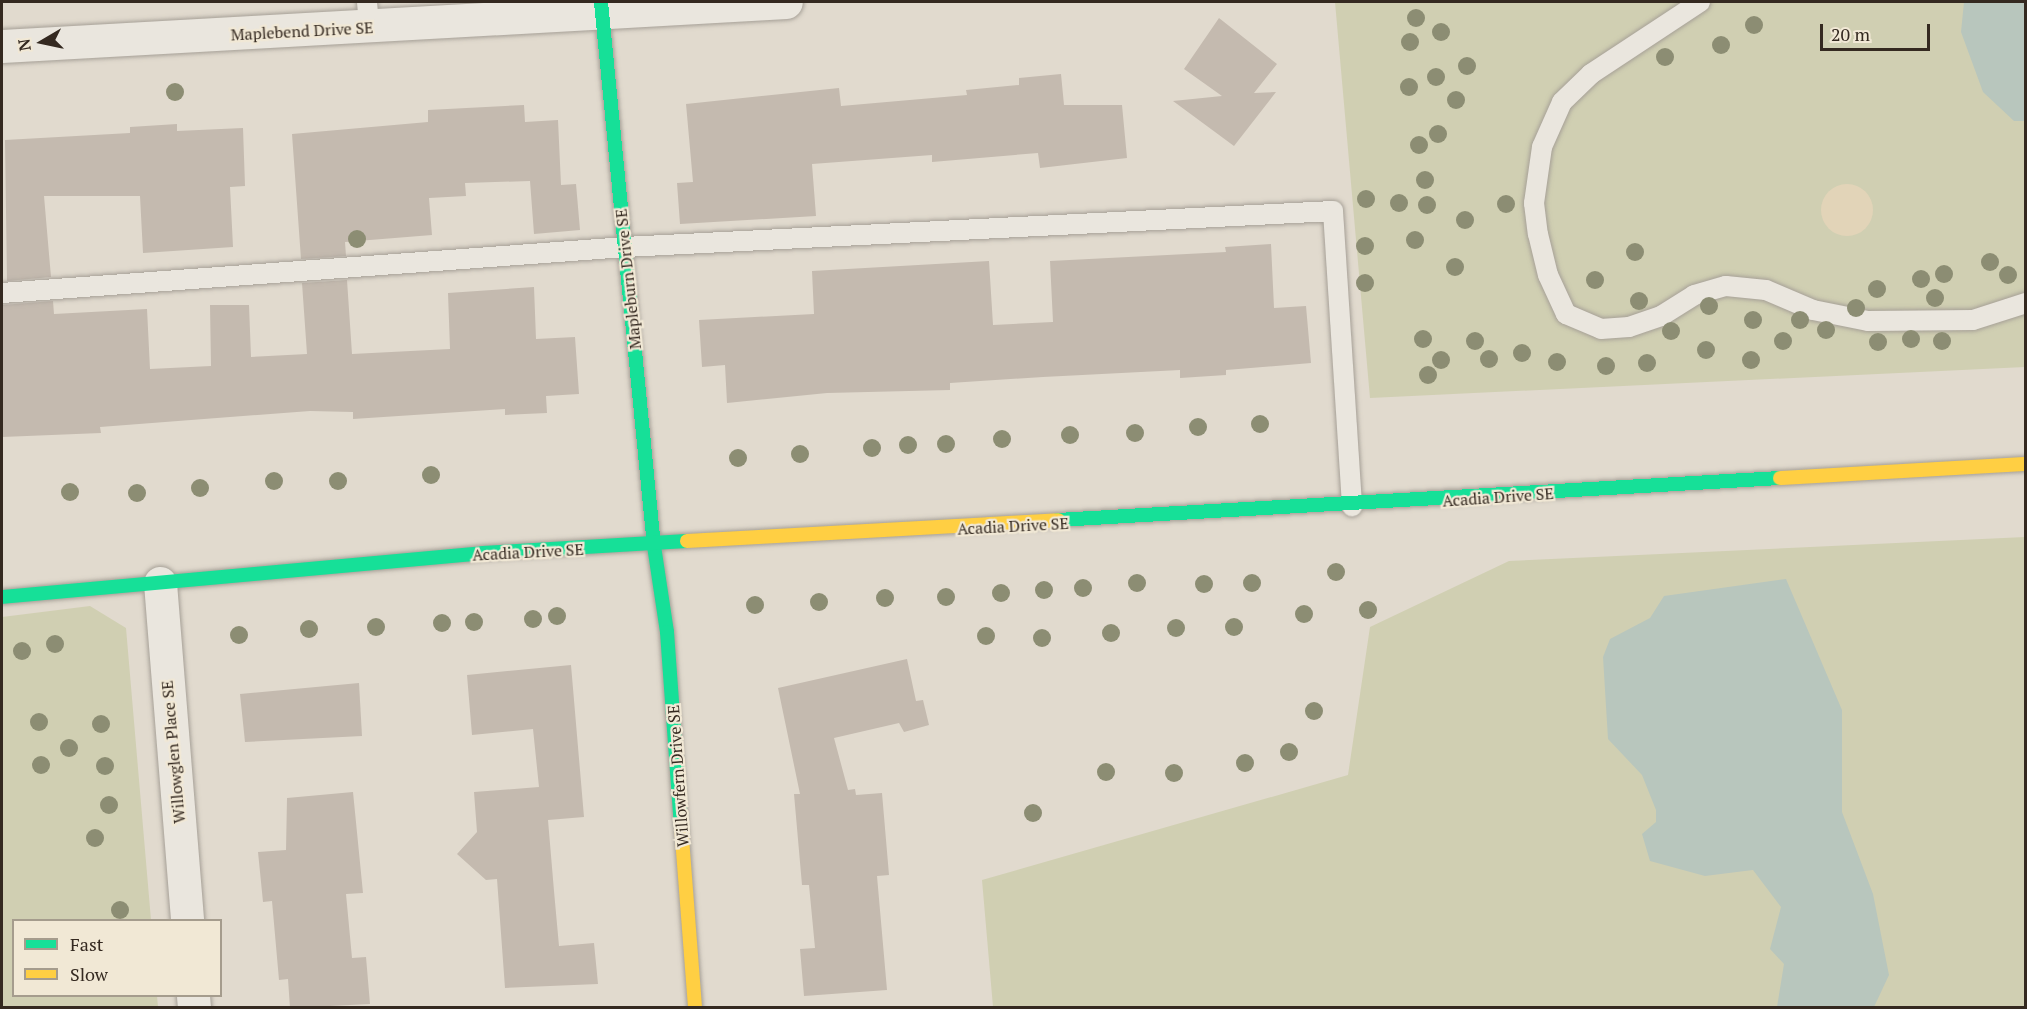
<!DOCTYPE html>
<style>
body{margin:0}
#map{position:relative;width:2027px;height:1009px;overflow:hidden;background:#e1dace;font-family:"PT Serif",serif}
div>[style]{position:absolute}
.green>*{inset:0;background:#d0cfb2}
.sand>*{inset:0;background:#e2d4b8}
.round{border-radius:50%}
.water>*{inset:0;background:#b8c6bd}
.building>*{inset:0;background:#c4baaf}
.roads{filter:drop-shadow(0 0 2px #a6a097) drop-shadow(0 0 2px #a6a097)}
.lane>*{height:20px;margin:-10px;padding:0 10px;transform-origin:10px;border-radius:10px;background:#eae6de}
.street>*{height:33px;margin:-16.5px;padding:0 16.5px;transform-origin:16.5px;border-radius:16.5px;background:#eae6de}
.fast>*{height:14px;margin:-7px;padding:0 7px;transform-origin:7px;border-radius:7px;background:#16e098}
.slow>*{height:14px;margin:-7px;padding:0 7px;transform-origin:7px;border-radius:7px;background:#ffcf43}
.trees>*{width:18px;height:18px;margin:-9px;border-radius:50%;background:#8c8d73}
span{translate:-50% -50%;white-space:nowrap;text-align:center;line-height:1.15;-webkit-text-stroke:4.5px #f1e8d5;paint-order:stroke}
.street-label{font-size:16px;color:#342920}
.frame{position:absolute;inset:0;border:3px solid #342920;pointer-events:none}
.legend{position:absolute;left:12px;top:919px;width:210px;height:78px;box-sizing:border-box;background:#f1e8d5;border:2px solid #a59c8d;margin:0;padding:8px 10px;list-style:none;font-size:18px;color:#342920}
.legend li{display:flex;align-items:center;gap:12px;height:30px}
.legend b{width:30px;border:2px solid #a59c8d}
.north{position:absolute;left:12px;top:12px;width:60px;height:60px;-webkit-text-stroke:4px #f1e8d5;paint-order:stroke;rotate:261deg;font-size:16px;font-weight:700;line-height:24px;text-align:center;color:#342920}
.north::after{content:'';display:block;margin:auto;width:21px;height:27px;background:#342920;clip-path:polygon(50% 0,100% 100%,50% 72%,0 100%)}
.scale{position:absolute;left:1820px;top:24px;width:110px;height:27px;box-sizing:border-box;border:3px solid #342920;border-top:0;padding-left:8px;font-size:18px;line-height:21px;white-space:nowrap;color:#342920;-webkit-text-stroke:4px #f1e8d5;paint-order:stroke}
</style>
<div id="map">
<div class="green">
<div style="clip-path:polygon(1335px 2px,2025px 2px,2025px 367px,1370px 398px)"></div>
<div style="clip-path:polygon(2025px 537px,2025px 1007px,993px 1007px,982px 880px,1348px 775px,1370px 627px,1509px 561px)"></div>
<div style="clip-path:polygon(90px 606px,126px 628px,151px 920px,14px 920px,14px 996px,157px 996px,158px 1007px,2px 1007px,2px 617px)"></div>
</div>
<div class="sand">
<div class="round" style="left:1821px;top:184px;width:52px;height:52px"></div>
</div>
<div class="water">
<div style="clip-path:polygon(1964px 2px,2025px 2px,2025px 121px,2014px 121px,1983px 92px,1961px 32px)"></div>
<div style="clip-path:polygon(1786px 579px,1842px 710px,1842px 812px,1873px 894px,1889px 975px,1874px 1007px,1777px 1007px,1784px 964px,1770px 949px,1781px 907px,1753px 870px,1705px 876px,1650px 861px,1642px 834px,1656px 822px,1656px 810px,1642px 775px,1608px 739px,1603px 657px,1610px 639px,1650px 618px,1664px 596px)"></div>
</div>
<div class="building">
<div style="clip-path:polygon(1219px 18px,1277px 64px,1254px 93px,1276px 92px,1234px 146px,1173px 101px,1222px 96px,1184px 69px)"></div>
<div style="clip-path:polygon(1061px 74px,1064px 105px,1122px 105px,1127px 158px,1040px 168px,1038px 153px,932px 162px,932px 155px,812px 164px,816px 216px,680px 224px,677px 183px,693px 182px,686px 104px,839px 88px,841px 106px,967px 95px,966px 90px,1019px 85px,1019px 78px)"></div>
<div style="clip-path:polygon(524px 105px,525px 122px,558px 120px,561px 185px,576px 184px,580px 230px,534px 234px,530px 181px,465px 183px,466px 196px,429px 198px,432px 235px,345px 242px,346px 256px,301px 259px,292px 134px,428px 122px,428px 110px)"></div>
<div style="clip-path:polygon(177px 124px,177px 131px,243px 128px,245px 186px,230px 187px,233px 247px,143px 253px,140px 196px,44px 196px,51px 277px,7px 281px,5px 140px,130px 133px,130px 127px)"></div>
<div style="clip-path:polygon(1271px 244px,1274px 308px,1306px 306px,1311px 363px,1226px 370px,1226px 375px,1180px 378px,1180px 370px,1043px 377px,950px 383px,950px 390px,827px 393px,727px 403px,725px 365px,702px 367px,699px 320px,814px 314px,812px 271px,989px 261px,993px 325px,1053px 322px,1050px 261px,1226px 252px,1225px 247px)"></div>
<div style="clip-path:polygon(347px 280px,352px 354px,450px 349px,448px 293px,534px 287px,536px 339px,575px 337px,579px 394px,546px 396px,547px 413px,505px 415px,505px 409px,353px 419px,353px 412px,310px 411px,100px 427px,101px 433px,2px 437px,2px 305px,53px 301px,54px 314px,147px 309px,150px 369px,211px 366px,210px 305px,249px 305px,251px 357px,307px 354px,302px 283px)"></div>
<div style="clip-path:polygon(907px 659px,916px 701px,923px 700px,929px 725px,904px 732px,899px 723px,834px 738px,848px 790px,855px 789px,856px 795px,882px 793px,889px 875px,877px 876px,887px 990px,804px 996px,800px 949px,815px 948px,809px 885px,802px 885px,794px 794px,800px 794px,778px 688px)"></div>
<div style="clip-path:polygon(571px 665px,584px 817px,548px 820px,554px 891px,559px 946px,594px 943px,598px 984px,505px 988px,497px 879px,486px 880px,457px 854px,477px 832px,474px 792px,539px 787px,533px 729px,472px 735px,467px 675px)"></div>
<div style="clip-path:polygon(359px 683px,362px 736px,245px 742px,240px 694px)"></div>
<div style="clip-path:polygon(353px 792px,363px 893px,346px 894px,352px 958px,366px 957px,370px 1004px,290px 1008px,288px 979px,279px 980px,272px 901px,263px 902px,258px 852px,286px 850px,287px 798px)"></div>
</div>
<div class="roads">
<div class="lane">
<div style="left:367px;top:2px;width:25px;rotate:85deg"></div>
<div style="left:1700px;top:2px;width:131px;rotate:146.6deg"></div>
<div style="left:1591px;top:74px;width:40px;rotate:136deg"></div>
<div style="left:1562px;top:102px;width:49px;rotate:114deg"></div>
<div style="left:1542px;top:147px;width:57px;rotate:98.1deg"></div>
<div style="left:1534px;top:203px;width:31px;rotate:83deg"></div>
<div style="left:1538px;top:234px;width:42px;rotate:76.3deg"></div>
<div style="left:1548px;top:275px;width:43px;rotate:65.2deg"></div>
<div style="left:1566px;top:314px;width:38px;rotate:23deg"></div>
<div style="left:1601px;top:329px;width:28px;rotate:-4deg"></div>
<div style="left:1629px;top:327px;width:34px;rotate:-19deg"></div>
<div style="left:1661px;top:316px;width:39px;rotate:-32deg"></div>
<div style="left:1694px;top:295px;width:33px;rotate:-16deg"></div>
<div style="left:1726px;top:286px;width:40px;rotate:5.7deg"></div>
<div style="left:1766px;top:290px;width:51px;rotate:23.1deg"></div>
<div style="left:1813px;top:310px;width:56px;rotate:11.3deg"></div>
<div style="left:1868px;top:321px;width:105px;rotate:-0.5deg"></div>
<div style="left:1973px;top:320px;width:56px;rotate:-17.8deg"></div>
<div style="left:2px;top:293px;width:625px;rotate:-4.22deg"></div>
<div style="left:625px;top:247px;width:709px;rotate:-2.91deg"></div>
<div style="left:1333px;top:211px;width:296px;rotate:86.3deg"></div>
</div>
<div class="street">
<div style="left:2px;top:46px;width:785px;rotate:-3.21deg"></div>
<div style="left:160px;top:583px;width:338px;rotate:85.4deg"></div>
<div style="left:193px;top:996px;width:12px;rotate:85deg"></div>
</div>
<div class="fast">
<div style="left:601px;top:2px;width:547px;rotate:84.44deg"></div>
<div style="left:654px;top:546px;width:87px;rotate:81.4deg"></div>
<div style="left:667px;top:632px;width:194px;rotate:85.9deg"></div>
<div style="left:1058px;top:520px;width:723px;rotate:-3.33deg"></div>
<div style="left:2px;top:597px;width:483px;rotate:-5.2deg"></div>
<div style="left:483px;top:553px;width:204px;rotate:-3.4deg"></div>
</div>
<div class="slow">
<div style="left:1780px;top:478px;width:246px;rotate:-3.3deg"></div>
<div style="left:687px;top:541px;width:372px;rotate:-3.2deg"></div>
<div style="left:681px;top:825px;width:184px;rotate:85.6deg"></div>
</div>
</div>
<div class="trees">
<div style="left:1416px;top:18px"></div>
<div style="left:1754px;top:25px"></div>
<div style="left:1441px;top:32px"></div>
<div style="left:1410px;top:42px"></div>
<div style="left:1721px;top:45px"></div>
<div style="left:1665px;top:57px"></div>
<div style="left:1467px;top:66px"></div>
<div style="left:1436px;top:77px"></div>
<div style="left:1409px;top:87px"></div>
<div style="left:175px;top:92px"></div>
<div style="left:1456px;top:100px"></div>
<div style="left:1438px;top:134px"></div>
<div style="left:1419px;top:145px"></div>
<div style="left:1425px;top:180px"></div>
<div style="left:1366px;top:199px"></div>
<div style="left:1399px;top:203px"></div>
<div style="left:1506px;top:204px"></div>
<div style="left:1427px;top:205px"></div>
<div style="left:1465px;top:220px"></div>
<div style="left:357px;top:239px"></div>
<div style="left:1415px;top:240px"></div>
<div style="left:1365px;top:246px"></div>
<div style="left:1635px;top:252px"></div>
<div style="left:1990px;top:262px"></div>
<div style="left:1455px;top:267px"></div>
<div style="left:1944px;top:274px"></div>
<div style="left:2008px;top:275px"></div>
<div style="left:1921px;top:279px"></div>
<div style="left:1595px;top:280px"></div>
<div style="left:1365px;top:283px"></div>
<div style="left:1877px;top:289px"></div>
<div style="left:1935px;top:298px"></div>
<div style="left:1639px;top:301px"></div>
<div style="left:1709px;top:306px"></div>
<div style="left:1856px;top:308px"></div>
<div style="left:1753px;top:320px"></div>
<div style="left:1800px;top:320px"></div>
<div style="left:1826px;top:330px"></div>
<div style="left:1671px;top:331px"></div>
<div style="left:1423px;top:339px"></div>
<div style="left:1911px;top:339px"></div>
<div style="left:1475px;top:341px"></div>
<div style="left:1783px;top:341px"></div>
<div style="left:1942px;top:341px"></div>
<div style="left:1878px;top:342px"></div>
<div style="left:1706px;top:350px"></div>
<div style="left:1522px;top:353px"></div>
<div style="left:1489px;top:359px"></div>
<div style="left:1441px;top:360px"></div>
<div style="left:1751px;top:360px"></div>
<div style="left:1557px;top:362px"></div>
<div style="left:1647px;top:363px"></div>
<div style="left:1606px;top:366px"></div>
<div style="left:1428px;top:375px"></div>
<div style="left:1260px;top:424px"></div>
<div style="left:1198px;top:427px"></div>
<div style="left:1135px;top:433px"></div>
<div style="left:1070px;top:435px"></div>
<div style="left:1002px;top:439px"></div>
<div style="left:946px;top:444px"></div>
<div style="left:908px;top:445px"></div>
<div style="left:872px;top:448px"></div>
<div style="left:800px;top:454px"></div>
<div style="left:738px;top:458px"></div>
<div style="left:431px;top:475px"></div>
<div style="left:274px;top:481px"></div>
<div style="left:338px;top:481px"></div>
<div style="left:200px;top:488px"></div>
<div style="left:70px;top:492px"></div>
<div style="left:137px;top:493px"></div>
<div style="left:1336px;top:572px"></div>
<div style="left:1137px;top:583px"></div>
<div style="left:1252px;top:583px"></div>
<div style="left:1204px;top:584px"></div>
<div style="left:1083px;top:588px"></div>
<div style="left:1044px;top:590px"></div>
<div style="left:1001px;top:593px"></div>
<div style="left:946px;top:597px"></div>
<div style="left:885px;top:598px"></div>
<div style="left:819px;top:602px"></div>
<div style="left:755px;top:605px"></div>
<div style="left:1368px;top:610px"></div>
<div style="left:1304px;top:614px"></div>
<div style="left:557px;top:616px"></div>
<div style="left:533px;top:619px"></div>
<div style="left:474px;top:622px"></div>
<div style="left:442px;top:623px"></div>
<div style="left:376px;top:627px"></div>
<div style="left:1234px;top:627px"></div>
<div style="left:1176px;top:628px"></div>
<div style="left:309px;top:629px"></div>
<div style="left:1111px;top:633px"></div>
<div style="left:239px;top:635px"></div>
<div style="left:986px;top:636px"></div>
<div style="left:1042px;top:638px"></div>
<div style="left:55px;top:644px"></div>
<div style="left:22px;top:651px"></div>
<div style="left:1314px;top:711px"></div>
<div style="left:39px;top:722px"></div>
<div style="left:101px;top:724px"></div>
<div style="left:69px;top:748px"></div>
<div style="left:1289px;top:752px"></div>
<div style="left:1245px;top:763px"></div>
<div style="left:41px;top:765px"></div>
<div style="left:105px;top:766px"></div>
<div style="left:1106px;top:772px"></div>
<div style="left:1174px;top:773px"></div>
<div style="left:109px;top:805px"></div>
<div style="left:1033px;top:813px"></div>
<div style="left:95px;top:838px"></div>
<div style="left:120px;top:910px"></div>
</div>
<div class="street-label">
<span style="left:302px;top:31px;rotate:-3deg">Maplebend Drive SE</span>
<span style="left:628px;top:279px;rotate:-96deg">Mapleburn Drive SE</span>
<span style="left:1498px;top:497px;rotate:-4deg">Acadia Drive SE</span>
<span style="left:1013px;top:526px;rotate:-3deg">Acadia Drive SE</span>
<span style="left:528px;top:552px;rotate:-3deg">Acadia Drive SE</span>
<span style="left:173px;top:752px;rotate:-95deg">Willowglen Place SE</span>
<span style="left:678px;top:776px;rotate:-94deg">Willowfern Drive SE</span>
</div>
<div class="frame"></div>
<ul class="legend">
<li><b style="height:8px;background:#16e098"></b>Fast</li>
<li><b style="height:8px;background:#ffcf43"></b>Slow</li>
</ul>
<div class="north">N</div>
<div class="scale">20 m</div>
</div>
